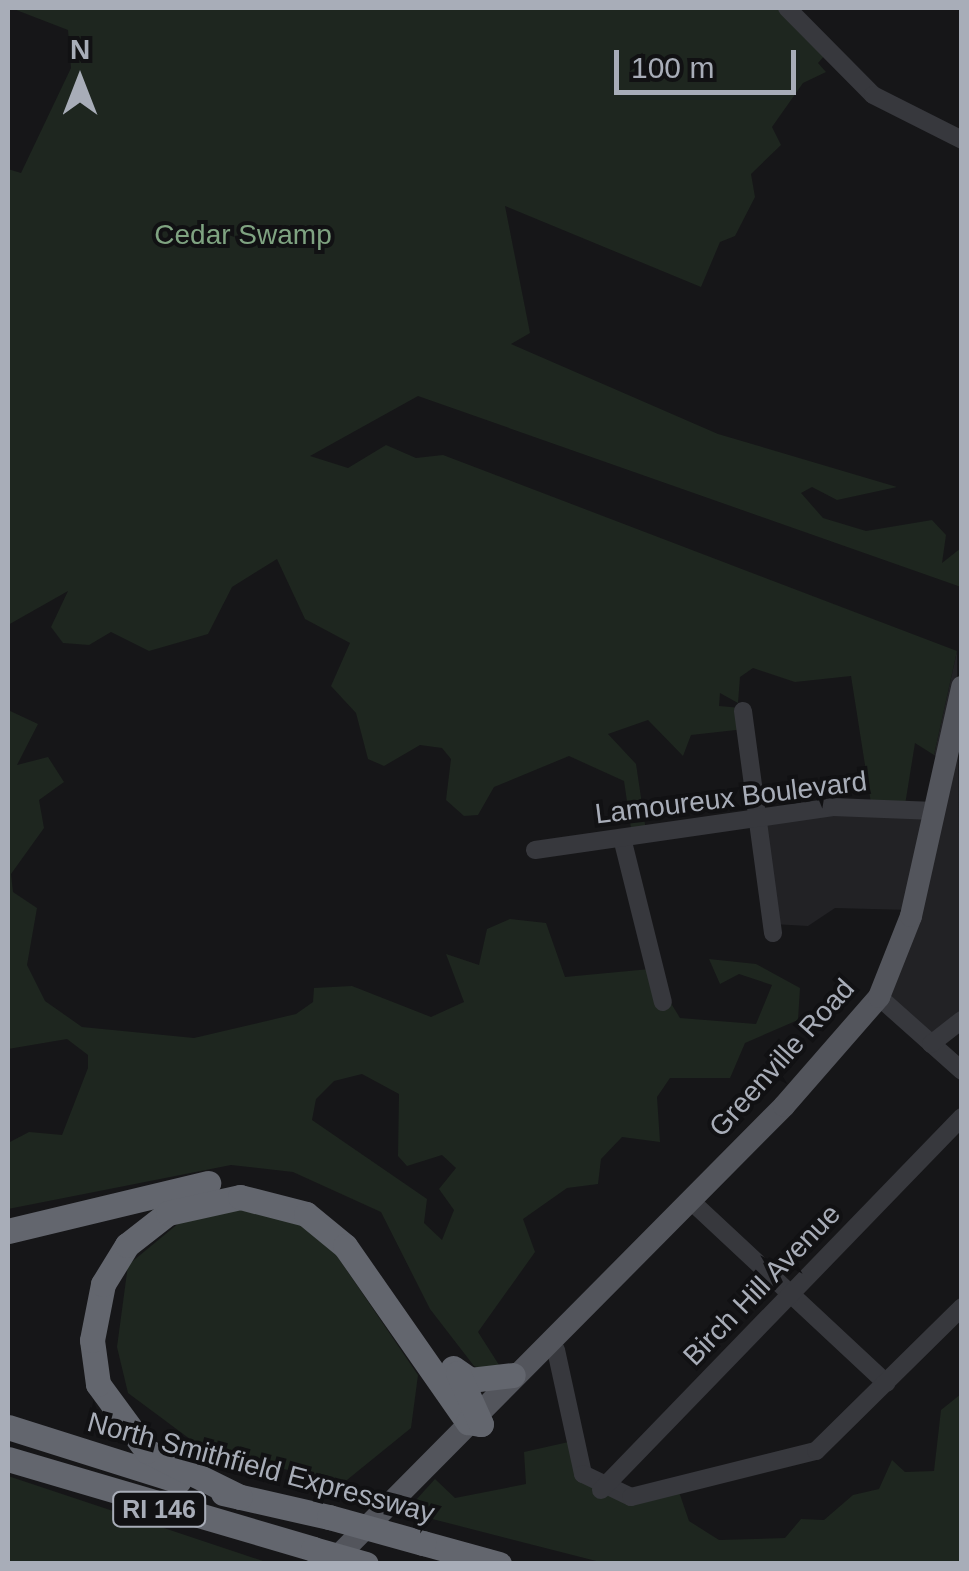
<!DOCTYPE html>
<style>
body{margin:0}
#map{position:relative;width:969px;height:1571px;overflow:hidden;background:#161618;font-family:Helvetica,sans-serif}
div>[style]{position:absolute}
.built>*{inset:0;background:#222225}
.green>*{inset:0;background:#1e261f}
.minor>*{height:18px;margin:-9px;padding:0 9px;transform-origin:9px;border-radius:9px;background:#37383d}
.major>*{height:22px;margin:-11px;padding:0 11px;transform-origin:11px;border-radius:11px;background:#53555c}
.highway>*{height:25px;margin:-12.5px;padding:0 12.5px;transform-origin:12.5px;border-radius:12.5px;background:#63666e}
.highway-bridge>*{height:25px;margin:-12.5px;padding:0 12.5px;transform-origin:12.5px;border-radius:12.5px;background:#63666e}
span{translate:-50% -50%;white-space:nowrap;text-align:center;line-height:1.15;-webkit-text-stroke:8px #111113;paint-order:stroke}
.shield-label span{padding:2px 8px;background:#111113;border:2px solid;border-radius:8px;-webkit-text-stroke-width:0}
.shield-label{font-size:25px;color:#a8adb8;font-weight:700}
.park-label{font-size:28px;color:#7fa381}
.street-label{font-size:28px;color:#a8adb8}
.frame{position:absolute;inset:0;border:10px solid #a8adb8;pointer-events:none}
.north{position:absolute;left:30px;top:30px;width:100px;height:100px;-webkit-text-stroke:8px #111113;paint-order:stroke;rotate:0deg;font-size:28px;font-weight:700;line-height:40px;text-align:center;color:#a8adb8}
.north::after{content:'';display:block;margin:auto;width:35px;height:45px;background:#a8adb8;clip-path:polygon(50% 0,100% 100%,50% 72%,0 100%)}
.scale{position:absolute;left:614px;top:50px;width:182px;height:45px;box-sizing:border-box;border:5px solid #a8adb8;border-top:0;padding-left:12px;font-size:30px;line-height:35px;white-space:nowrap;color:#a8adb8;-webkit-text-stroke:8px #111113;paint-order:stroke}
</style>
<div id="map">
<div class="built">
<div style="clip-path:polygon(957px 651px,961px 1019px,932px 1043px,885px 1001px,910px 910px,835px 908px,808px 926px,773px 924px,762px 815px,933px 809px,945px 760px,934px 755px)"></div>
</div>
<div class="green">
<div style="clip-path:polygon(11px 8px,782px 8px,826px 54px,818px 63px,826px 72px,803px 83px,772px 127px,781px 145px,751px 174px,755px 197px,735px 236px,720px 242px,701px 287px,505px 206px,530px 333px,511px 344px,718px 434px,897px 487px,837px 500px,812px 487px,801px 493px,823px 518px,866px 531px,932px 520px,946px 535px,942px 563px,961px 548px,961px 587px,418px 396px,310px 456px,348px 468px,386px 445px,416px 458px,443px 455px,957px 651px,934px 755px,915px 743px,905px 805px,871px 803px,851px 676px,795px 682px,753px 668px,740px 677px,738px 703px,720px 693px,719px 706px,741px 708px,745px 729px,691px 735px,683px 756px,648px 720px,608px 734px,636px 764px,646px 831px,632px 835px,624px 781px,569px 756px,494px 787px,478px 815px,464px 816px,446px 800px,451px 759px,442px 748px,420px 745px,384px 766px,368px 759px,356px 713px,331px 686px,350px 643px,305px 619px,277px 559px,232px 587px,208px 634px,149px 651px,111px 632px,89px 645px,63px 643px,51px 627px,68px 591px,8px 625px,8px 169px,21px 173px,71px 68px,68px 30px)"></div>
<div style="clip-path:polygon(evenodd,8px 710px,38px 724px,17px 765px,48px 757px,64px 782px,39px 800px,44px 828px,11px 874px,13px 892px,37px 908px,27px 965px,45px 1001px,82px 1027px,194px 1038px,296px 1014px,313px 1002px,314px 988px,352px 986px,431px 1017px,464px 1002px,446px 954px,479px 965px,487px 929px,510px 919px,546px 923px,565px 977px,650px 969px,680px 1018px,756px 1024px,772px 985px,739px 974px,720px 984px,709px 959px,756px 964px,800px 988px,798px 1020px,745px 1043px,730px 1078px,670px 1078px,657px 1097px,660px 1142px,622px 1137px,601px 1159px,598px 1184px,567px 1188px,523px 1219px,535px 1252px,478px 1332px,508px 1379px,474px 1366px,430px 1309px,381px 1212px,293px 1172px,231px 1165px,8px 1209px,8px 1143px,29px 1132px,62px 1135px,88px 1068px,88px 1055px,67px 1039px,8px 1049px,8px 710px,362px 1074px,399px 1094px,398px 1156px,407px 1166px,442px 1155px,456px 1168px,439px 1189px,454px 1210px,442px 1240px,424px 1223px,427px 1199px,312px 1120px,316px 1099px,334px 1081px,362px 1074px)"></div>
<div style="clip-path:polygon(208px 1199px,316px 1225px,418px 1375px,411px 1428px,342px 1484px,202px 1448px,128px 1393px,117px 1347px,128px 1265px)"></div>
<div style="clip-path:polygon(961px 1394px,961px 1563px,604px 1563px,405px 1512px,435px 1479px,455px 1498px,526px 1484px,524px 1452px,573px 1441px,580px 1463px,611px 1493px,678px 1489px,689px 1521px,719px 1540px,785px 1538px,801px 1519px,824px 1520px,853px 1495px,879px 1489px,892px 1460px,905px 1472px,934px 1471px,941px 1410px)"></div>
<div style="clip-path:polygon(8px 1476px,269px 1563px,8px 1563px)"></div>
</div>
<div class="minor">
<div style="left:787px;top:8px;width:122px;rotate:45.3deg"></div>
<div style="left:873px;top:95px;width:100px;rotate:26.8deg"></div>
<div style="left:743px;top:711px;width:224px;rotate:82.3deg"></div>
<div style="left:622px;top:838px;width:169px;rotate:76deg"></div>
<div style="left:535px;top:850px;width:301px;rotate:-8.2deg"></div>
<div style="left:833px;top:807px;width:102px;rotate:2.2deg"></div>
<div style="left:879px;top:997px;width:111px;rotate:41.7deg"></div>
<div style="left:931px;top:1044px;width:39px;rotate:-38deg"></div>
<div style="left:691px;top:1201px;width:267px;rotate:43deg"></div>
<div style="left:556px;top:1350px;width:127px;rotate:77.7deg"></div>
<div style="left:583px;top:1474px;width:53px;rotate:25.6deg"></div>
<div style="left:631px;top:1497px;width:191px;rotate:-14deg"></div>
<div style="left:816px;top:1451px;width:205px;rotate:-44.6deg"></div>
<div style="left:601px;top:1490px;width:519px;rotate:-45.94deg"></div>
</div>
<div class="major">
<div style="left:330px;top:1564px;width:645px;rotate:-45.25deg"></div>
<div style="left:784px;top:1106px;width:145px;rotate:-48.9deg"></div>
<div style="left:879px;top:997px;width:87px;rotate:-68.4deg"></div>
<div style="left:911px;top:916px;width:235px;rotate:-77.4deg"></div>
</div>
<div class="highway">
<div style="left:8px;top:1231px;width:206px;rotate:-13.5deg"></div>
<div style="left:453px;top:1368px;width:21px;rotate:35deg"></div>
<div style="left:470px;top:1380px;width:43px;rotate:-6.6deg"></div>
<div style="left:8px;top:1427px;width:179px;rotate:17.5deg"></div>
<div style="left:8px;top:1459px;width:318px;rotate:16.4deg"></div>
<div style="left:223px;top:1493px;width:109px;rotate:12.8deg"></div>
<div style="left:240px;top:1497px;width:104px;rotate:-153.7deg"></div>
<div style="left:147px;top:1451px;width:83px;rotate:-126.2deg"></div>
<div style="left:98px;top:1384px;width:44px;rotate:-97.8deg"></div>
<div style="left:92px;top:1340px;width:57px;rotate:-78.9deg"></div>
<div style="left:103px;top:1284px;width:46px;rotate:-58.4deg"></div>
<div style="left:127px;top:1245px;width:52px;rotate:-38deg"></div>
<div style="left:168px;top:1213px;width:74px;rotate:-12.5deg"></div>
<div style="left:240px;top:1197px;width:68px;rotate:14.4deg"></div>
<div style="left:306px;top:1214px;width:50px;rotate:39.4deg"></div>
<div style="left:345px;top:1246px;width:215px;rotate:55.1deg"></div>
<div style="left:468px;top:1422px;width:13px;rotate:9deg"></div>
<div style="left:481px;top:1424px;width:56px;rotate:-114.3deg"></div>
<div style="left:423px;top:1543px;width:79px;rotate:15.4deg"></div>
</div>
<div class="highway-bridge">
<div style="left:329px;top:1517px;width:98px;rotate:15.5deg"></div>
<div style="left:313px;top:1549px;width:55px;rotate:15.8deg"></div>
</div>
<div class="shield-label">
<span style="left:159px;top:1509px">RI 146</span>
</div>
<div class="park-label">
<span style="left:243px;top:235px">Cedar Swamp</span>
</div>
<div class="street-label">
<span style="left:731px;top:798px;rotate:-7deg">Lamoureux Boulevard</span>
<span style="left:782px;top:1058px;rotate:-48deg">Greenville Road</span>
<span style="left:762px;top:1285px;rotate:-46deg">Birch Hill Avenue</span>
<span style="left:261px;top:1468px;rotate:15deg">North Smithfield Expressway</span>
</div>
<div class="frame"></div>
<div class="north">N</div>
<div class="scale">100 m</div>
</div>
